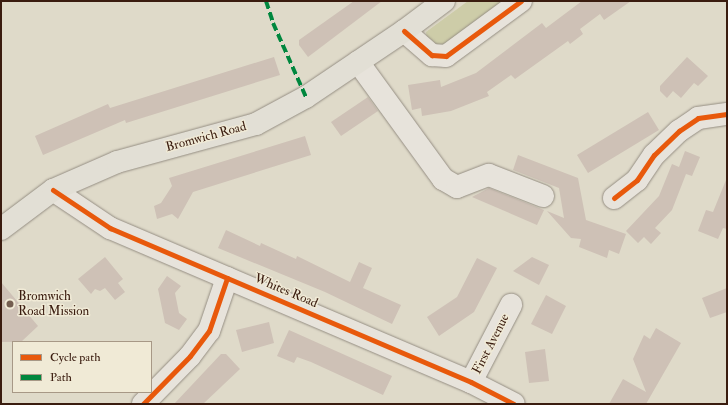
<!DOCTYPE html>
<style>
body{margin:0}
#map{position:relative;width:728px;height:405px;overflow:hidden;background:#dfdac9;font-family:"IM FELL Double Pica",serif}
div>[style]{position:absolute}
.green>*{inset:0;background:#cdcca8}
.building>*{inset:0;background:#cec1b6}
.roads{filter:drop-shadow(0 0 1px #958e83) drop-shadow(0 0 1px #958e83)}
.minor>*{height:22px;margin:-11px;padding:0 11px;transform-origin:11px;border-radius:11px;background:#e7e3db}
.major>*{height:22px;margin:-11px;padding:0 11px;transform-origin:11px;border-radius:11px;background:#e2dfd5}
.quiet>*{height:4px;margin-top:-2px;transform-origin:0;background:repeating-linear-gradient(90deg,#00873e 0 8px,transparent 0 12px)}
.cycleway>*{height:5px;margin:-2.5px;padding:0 2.5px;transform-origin:2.5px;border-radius:2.5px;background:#e8590c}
.dots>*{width:11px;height:11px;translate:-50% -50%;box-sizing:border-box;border:2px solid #f0ead6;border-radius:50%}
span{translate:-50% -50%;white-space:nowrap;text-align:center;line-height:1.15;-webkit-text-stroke:3px #f0ead6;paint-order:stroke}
.street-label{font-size:13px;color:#3a1c0f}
.poi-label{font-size:13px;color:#3a1c0f}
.left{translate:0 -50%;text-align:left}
.frame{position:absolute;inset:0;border:2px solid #3a1c0f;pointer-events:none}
.legend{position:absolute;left:12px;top:341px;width:140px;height:52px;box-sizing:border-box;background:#f0ead6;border:1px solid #a79886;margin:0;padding:5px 7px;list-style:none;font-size:12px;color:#3a1c0f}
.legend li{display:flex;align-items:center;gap:8px;height:20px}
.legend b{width:20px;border:1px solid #a79886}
</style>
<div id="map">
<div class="green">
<div style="clip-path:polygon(468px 1px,508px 1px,456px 39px,438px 46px,427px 40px,426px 32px)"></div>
</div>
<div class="building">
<div style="clip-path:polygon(354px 1px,382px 1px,308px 57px,299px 45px,299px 40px)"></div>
<div style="clip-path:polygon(582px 1px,631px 1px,604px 20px,600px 14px,580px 29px,583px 34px,570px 44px,568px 41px,515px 79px,511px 75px,487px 92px,489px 96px,451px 111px,422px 116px,421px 108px,412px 110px,408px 85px,440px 80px,441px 87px,476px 73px,542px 23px,546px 28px)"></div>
<div style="clip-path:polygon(274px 57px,280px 75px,126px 123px,125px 120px,43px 155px,35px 136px,108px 104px,110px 108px)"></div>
<div style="clip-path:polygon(687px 57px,708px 76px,698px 86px,694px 83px,681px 98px,673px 91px,667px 98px,660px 91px,660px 86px)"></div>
<div style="clip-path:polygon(368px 97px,378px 111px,341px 136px,331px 122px)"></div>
<div style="clip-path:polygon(648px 112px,659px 130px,588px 173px,577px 155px)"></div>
<div style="clip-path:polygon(305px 136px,311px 155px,193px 192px,178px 219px,172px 214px,157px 219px,154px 206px,161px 203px,172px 186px,169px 178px)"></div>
<div style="clip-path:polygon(685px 151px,700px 157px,692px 176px,686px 174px,672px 210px,655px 228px,661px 233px,651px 244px,644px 237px,638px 243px,626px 231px,659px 196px,672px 164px,679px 167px)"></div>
<div style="clip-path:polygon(518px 155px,578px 178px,586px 220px,626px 234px,619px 254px,609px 250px,607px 258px,579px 247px,581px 239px,571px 238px,547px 211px,564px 218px,559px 188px,513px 170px)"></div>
<div style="clip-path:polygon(726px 180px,727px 229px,723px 228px,718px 239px,698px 231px,706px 210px,713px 212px)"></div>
<div style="clip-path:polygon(489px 188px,544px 210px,537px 225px,472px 197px)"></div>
<div style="clip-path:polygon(226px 230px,260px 246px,261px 243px,296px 259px,297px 256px,350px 282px,359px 262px,372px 268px,363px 288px,401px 305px,392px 324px,325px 292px,218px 248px)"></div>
<div style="clip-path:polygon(105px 257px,123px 279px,118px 283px,125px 292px,115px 300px,105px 288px,100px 291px,95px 289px,91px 294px,78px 279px)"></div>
<div style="clip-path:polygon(532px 257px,549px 265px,539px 285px,513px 271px)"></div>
<div style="clip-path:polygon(477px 258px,497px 268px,474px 312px,439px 336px,427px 317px,457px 297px)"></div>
<div style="clip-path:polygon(167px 276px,181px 286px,175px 293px,179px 313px,187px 319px,179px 330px,165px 323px,158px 289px)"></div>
<div style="clip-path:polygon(1px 282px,38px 326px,21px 342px,1px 342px)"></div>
<div style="clip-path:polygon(727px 288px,727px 312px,710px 318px,702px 298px)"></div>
<div style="clip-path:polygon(546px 295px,566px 306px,552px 334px,531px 324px)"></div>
<div style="clip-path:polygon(269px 322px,274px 343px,242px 352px,236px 330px)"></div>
<div style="clip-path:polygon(656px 328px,681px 343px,646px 404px,609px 404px,623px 379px,646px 392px,633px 359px,644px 335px,650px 339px)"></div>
<div style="clip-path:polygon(289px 330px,392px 376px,383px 395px,311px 362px,297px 357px,294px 363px,277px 356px)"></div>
<div style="clip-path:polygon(545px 349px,549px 381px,529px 383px,525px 352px)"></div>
<div style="clip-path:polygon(221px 354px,226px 354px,240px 369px,203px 404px,174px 404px)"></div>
</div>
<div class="roads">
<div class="minor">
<div style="left:404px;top:31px;width:37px;rotate:41deg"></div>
<div style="left:432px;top:55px;width:14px;rotate:4deg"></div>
<div style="left:446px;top:56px;width:93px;rotate:-36.3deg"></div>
<div style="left:358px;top:62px;width:145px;rotate:54deg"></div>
<div style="left:443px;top:179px;width:16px;rotate:30deg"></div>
<div style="left:457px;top:187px;width:34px;rotate:-21deg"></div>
<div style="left:489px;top:175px;width:58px;rotate:21.3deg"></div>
<div style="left:53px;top:190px;width:69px;rotate:33.7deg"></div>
<div style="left:110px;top:228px;width:392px;rotate:23.1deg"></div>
<div style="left:471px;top:382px;width:48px;rotate:27.1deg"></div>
<div style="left:614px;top:198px;width:29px;rotate:-38deg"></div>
<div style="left:637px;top:180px;width:30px;rotate:-56deg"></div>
<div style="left:654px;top:155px;width:35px;rotate:-44deg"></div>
<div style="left:679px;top:131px;width:23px;rotate:-34deg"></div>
<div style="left:698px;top:118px;width:29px;rotate:-8deg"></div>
<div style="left:471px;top:382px;width:87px;rotate:-62.5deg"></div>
<div style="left:143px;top:404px;width:67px;rotate:-45.6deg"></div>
<div style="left:190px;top:356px;width:31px;rotate:-53deg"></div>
<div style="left:209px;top:331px;width:56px;rotate:-71.2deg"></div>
</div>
<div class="major">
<div style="left:1px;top:229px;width:65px;rotate:-36.9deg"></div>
<div style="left:53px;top:190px;width:70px;rotate:-23.6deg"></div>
<div style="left:117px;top:162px;width:144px;rotate:-15.3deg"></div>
<div style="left:256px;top:124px;width:57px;rotate:-28.4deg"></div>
<div style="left:306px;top:97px;width:118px;rotate:-34deg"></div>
<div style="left:404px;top:31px;width:50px;rotate:-36.9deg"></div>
</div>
</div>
<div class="quiet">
<div style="left:266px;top:1px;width:23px;rotate:72deg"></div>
<div style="left:273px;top:23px;width:81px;rotate:66deg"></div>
</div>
<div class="cycleway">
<div style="left:404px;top:31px;width:37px;rotate:41deg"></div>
<div style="left:432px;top:55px;width:14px;rotate:4deg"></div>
<div style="left:446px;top:56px;width:93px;rotate:-36.3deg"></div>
<div style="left:53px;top:190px;width:69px;rotate:33.7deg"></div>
<div style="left:110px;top:228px;width:392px;rotate:23.1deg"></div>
<div style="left:471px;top:382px;width:48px;rotate:27.1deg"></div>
<div style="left:614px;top:198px;width:29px;rotate:-38deg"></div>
<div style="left:637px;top:180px;width:30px;rotate:-56deg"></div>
<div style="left:654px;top:155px;width:35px;rotate:-44deg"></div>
<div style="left:679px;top:131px;width:23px;rotate:-34deg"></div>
<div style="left:698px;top:118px;width:29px;rotate:-8deg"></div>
<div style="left:143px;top:404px;width:67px;rotate:-45.6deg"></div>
<div style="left:190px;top:356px;width:31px;rotate:-53deg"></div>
<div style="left:209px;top:331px;width:56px;rotate:-71.2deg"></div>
</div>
<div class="dots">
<div style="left:10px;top:304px;background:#745e50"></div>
</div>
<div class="street-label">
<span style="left:206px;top:137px;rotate:-15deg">Bromwich Road</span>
<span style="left:286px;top:291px;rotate:23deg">Whites Road</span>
<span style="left:491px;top:344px;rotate:-63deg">First Avenue</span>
</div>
<div class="poi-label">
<span class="left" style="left:18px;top:304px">Bromwich<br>Road Mission</span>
</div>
<div class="frame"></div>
<ul class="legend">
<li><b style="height:5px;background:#e8590c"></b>Cycle path</li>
<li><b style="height:5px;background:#00873e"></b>Path</li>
</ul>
</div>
